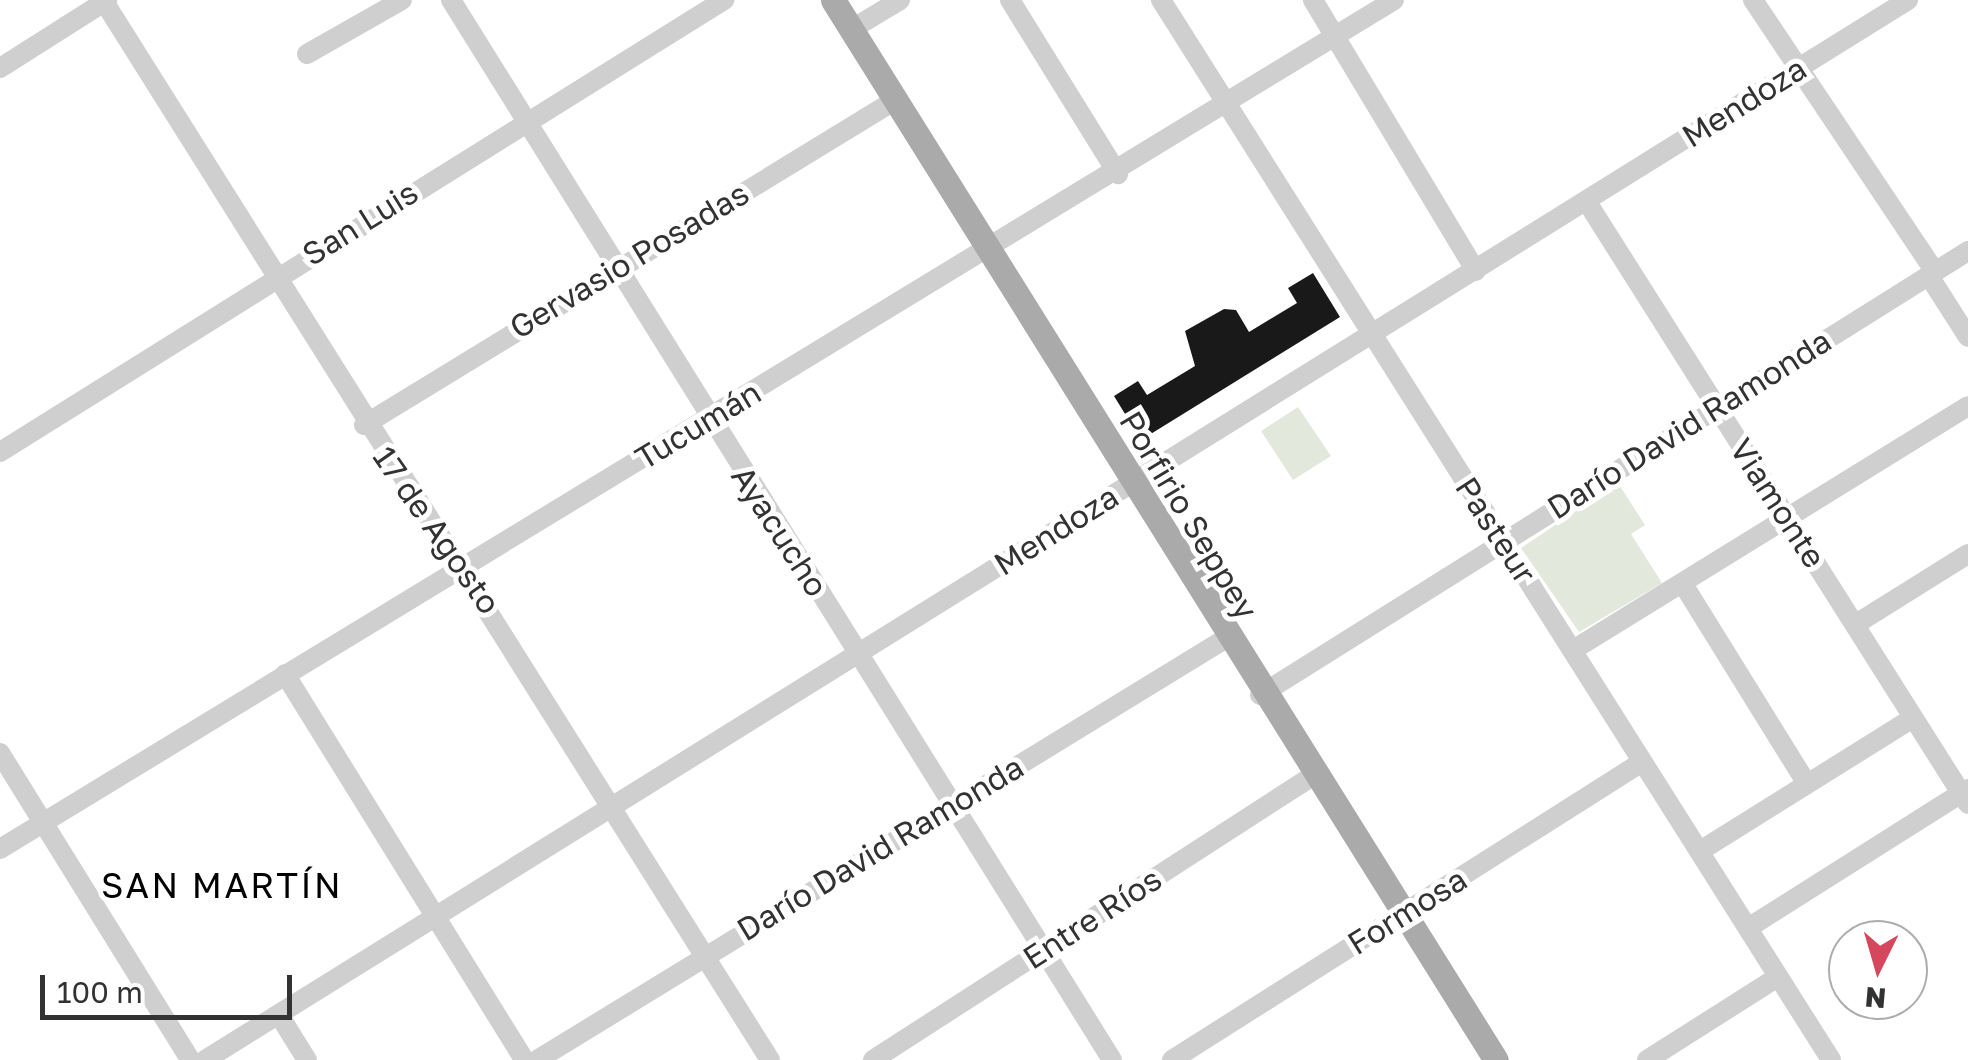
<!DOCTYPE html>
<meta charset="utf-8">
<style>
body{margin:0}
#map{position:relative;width:1968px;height:1060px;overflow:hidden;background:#fff;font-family:"Golos Text",sans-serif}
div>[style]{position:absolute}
.green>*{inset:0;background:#e3e8dc}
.building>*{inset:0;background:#191919}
.minor>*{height:20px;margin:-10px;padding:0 10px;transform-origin:10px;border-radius:10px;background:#cfcfcf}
.major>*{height:25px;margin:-12.5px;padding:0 12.5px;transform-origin:12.5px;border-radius:12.5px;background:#aaa}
span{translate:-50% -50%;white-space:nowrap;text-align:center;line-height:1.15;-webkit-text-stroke:10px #fff;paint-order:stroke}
.street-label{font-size:32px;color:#323232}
.neighbourhood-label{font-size:35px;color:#000;letter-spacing:2.5px}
.north{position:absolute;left:1828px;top:920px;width:100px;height:100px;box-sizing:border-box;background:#fff;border:2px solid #adadad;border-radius:50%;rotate:185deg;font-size:28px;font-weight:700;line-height:40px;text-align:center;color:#323232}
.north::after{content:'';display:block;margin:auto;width:35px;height:45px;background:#d5475d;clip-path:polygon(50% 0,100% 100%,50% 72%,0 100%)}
.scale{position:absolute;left:40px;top:975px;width:252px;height:45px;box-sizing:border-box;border:5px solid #323232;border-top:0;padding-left:12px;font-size:30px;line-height:35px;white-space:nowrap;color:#323232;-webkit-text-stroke:8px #fff;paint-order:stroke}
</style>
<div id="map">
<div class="green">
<div style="clip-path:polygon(1298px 407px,1331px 456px,1293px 480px,1261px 431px)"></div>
<div style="clip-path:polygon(1618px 483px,1645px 525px,1631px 534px,1662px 583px,1579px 632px,1521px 548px)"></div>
</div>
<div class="building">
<div style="clip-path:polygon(1313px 273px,1340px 317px,1141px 440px,1114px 396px,1138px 381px,1147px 395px,1195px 366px,1185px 331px,1224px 309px,1236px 310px,1249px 332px,1297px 303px,1288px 288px)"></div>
</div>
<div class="minor">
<div style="left:103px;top:0;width:1252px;rotate:57.82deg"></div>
<div style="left:451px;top:0;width:1249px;rotate:58.05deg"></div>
<div style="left:1010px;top:0;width:205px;rotate:58.2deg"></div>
<div style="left:1161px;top:0;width:1254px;rotate:57.7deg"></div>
<div style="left:1313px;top:0;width:316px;rotate:59deg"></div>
<div style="left:1753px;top:0;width:327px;rotate:56.2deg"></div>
<div style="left:852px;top:29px;width:56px;rotate:-31.1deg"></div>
<div style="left:307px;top:54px;width:109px;rotate:-29.6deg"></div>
<div style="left:0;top:68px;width:127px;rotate:-32.4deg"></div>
<div style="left:1587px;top:202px;width:712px;rotate:57.67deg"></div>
<div style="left:1929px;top:276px;width:72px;rotate:57.4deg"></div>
<div style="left:364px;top:425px;width:625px;rotate:-31.45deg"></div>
<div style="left:0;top:452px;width:854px;rotate:-31.98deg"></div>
<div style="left:1683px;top:584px;width:235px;rotate:58.2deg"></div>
<div style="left:1856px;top:624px;width:132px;rotate:-32deg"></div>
<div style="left:1573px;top:650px;width:464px;rotate:-31.7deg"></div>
<div style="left:285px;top:674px;width:454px;rotate:58.2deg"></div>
<div style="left:1260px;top:695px;width:836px;rotate:-32.09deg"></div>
<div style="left:0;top:753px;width:361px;rotate:58.2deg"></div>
<div style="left:0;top:849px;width:1632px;rotate:-31.34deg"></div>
<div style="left:1700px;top:851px;width:251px;rotate:-32deg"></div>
<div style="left:1748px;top:928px;width:260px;rotate:-32.3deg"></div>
<div style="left:279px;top:1015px;width:53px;rotate:58.1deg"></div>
<div style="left:205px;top:1060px;width:2006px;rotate:-31.9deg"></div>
<div style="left:537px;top:1060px;width:807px;rotate:-31.46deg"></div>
<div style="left:873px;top:1060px;width:521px;rotate:-32.87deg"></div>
<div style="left:1172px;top:1060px;width:557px;rotate:-32.38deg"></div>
<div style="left:1647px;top:1060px;width:155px;rotate:-32.4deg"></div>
</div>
<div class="major">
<div style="left:833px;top:0;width:1250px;rotate:57.98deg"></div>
</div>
<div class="street-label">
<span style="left:1744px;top:102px;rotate:-32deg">Mendoza</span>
<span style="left:360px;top:223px;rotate:-32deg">San Luis</span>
<span style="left:629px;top:260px;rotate:-31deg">Gervasio Posadas</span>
<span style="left:1689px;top:424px;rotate:-32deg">Darío David Ramonda</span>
<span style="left:698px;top:425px;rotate:-31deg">Tucumán</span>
<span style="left:1778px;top:503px;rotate:57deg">Viamonte</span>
<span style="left:1189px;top:515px;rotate:59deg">Porfirio Seppey</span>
<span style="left:437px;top:530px;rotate:55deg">17 de Agosto</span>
<span style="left:1056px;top:530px;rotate:-32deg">Mendoza</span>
<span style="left:1496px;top:530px;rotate:57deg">Pasteur</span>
<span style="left:780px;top:531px;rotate:57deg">Ayacucho</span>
<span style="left:880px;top:848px;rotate:-31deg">Darío David Ramonda</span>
<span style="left:1407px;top:911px;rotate:-32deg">Formosa</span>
<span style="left:1092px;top:918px;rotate:-33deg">Entre Ríos</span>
</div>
<div class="neighbourhood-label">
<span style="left:222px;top:885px">SAN MARTÍN</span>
</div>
<div class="north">N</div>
<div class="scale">100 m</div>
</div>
